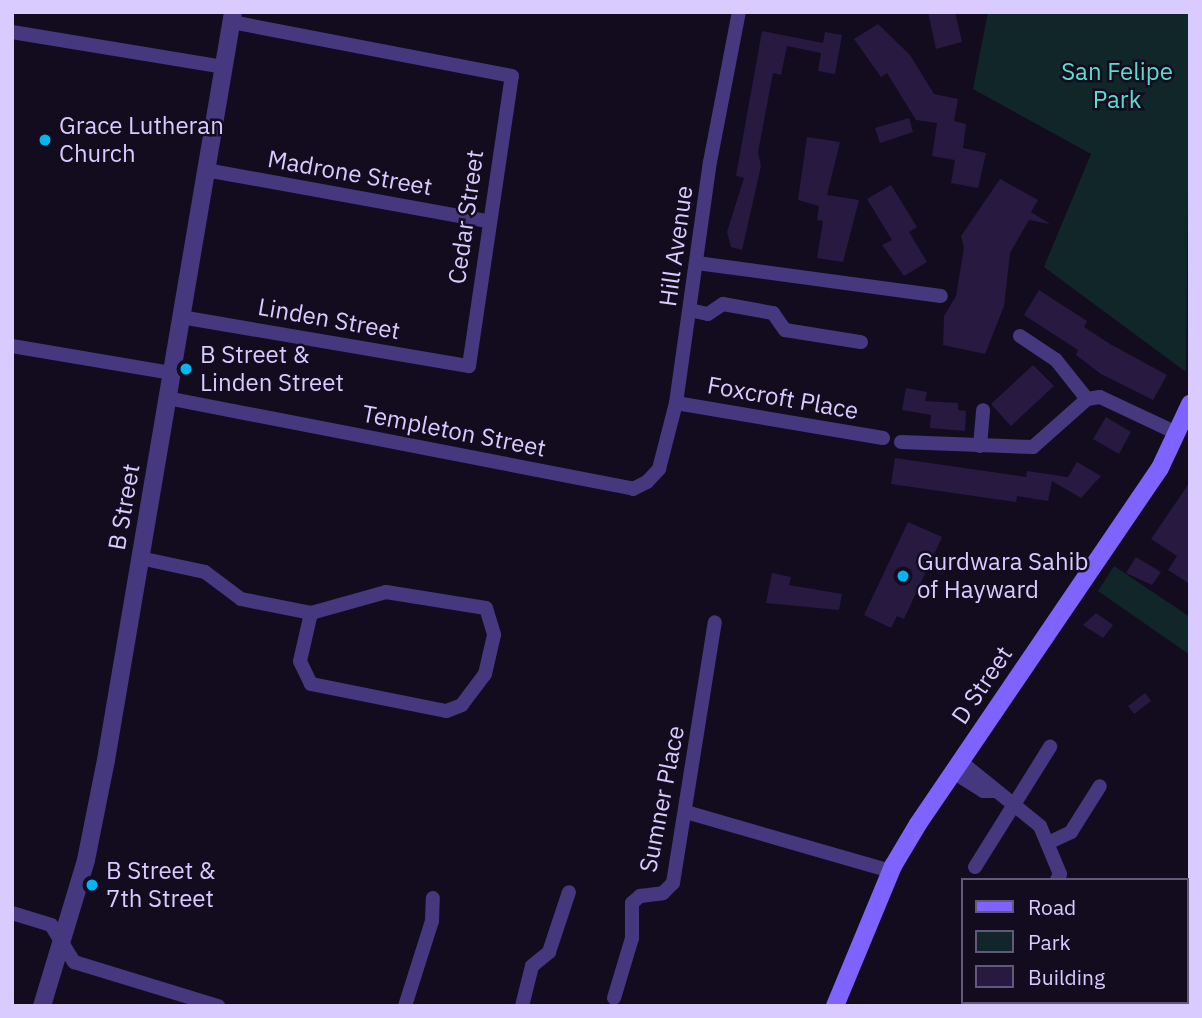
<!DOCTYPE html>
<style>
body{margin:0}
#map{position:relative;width:1202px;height:1018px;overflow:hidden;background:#130c1f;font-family:"IBM Plex Sans",sans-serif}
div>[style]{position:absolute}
.green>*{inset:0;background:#102629}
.building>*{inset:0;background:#271940}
.minor>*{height:14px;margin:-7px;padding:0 7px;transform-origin:7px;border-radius:7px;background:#45387e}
.tertiary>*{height:18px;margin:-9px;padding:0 9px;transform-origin:9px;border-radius:9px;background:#45387e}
.secondary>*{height:18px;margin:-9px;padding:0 9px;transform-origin:9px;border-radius:9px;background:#7f63fe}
.dots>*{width:19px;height:19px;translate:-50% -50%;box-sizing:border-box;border:4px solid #130c1f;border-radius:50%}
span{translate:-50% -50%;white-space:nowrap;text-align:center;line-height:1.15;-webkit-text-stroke:5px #130c1f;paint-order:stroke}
.park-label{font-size:24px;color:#58ded1}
.poi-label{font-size:24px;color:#d9cbff}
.left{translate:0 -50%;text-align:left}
.street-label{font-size:24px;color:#d9cbff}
.frame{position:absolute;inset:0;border:14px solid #d9cbff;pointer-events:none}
.legend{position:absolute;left:961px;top:878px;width:228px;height:126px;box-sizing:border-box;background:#130c1f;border:2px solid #625879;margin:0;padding:9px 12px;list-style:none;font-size:21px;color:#d9cbff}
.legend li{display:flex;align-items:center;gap:14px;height:35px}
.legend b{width:35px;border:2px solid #625879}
</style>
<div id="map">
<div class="green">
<div style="clip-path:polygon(988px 12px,1190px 12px,1186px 372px,1044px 267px,1091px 154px,973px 89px)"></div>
<div style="clip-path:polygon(1114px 566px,1190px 617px,1190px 655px,1098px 591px)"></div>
</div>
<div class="building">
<div style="clip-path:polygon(928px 12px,955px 12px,962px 42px,936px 49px)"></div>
<div style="clip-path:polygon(878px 24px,910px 55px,934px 94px,958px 99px,954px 121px,966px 124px,963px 148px,986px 153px,978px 188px,951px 183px,955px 160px,932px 156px,937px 123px,916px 120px,887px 73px,881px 77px,854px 39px)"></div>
<div style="clip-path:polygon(762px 31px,823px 43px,825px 32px,842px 35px,835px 74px,818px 71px,821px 53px,787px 46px,781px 75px,773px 73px,758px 152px,761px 166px,742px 250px,731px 247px,727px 232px,744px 178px,736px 176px)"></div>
<div style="clip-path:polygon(909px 118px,913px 132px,880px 143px,875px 128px)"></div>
<div style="clip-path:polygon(807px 137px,840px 142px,827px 195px,859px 200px,843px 262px,817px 258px,823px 221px,817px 220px,819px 206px,798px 200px)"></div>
<div style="clip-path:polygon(1000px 179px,1038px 200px,1031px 212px,1050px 224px,1029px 220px,1010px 253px,1004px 306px,985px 354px,943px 345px,944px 316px,956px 296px,964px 248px,961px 236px)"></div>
<div style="clip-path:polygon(891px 185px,917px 227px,909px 232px,927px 262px,904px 276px,882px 245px,892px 240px,867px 199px)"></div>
<div style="clip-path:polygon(1039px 290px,1087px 321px,1084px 327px,1110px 344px,1167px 375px,1153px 400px,1101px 374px,1076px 355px,1078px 350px,1024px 315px)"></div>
<div style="clip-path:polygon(1033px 365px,1054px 386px,1011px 426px,991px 404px)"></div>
<div style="clip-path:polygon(906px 388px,927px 392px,925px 401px,958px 403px,958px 410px,966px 411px,965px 431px,930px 428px,931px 415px,902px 410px)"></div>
<div style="clip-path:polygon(1106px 417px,1131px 432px,1119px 454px,1093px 439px)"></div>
<div style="clip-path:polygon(895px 458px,1026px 477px,1027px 471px,1068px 477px,1077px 462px,1101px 476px,1081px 498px,1052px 481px,1048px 501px,1017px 496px,1016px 502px,891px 484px)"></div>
<div style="clip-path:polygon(1190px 482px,1190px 584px,1168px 570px,1177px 556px,1151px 539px)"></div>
<div style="clip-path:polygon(908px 522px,942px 537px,904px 619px,897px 616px,891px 628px,864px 615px)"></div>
<div style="clip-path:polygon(1136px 557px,1161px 572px,1152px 585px,1126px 573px)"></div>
<div style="clip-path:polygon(772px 573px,791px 577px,789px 585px,842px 594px,839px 610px,766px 603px)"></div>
<div style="clip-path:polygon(1096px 613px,1113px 625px,1103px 638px,1083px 625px)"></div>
<div style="clip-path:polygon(1145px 693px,1151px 701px,1134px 714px,1128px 706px)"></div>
</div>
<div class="minor">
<div style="left:12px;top:32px;width:214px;rotate:9.4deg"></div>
<div style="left:206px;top:170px;width:286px;rotate:10.3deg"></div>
<div style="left:697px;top:263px;width:246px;rotate:7.7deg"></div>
<div style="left:690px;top:310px;width:18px;rotate:13deg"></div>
<div style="left:708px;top:314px;width:18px;rotate:-34deg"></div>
<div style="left:723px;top:304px;width:51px;rotate:10.2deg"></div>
<div style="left:773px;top:313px;width:21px;rotate:55deg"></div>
<div style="left:785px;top:330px;width:77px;rotate:9deg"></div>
<div style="left:181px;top:317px;width:292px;rotate:9.7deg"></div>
<div style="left:469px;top:366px;width:293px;rotate:-81.6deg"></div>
<div style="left:512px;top:76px;width:286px;rotate:-169.1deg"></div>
<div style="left:1020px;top:336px;width:43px;rotate:33.7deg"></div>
<div style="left:1056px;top:360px;width:50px;rotate:51.5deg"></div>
<div style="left:12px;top:346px;width:161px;rotate:9.6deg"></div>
<div style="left:167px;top:398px;width:475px;rotate:11deg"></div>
<div style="left:633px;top:489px;width:16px;rotate:-27deg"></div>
<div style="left:647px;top:482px;width:18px;rotate:-47deg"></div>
<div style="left:659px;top:469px;width:68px;rotate:-75.6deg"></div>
<div style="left:676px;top:403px;width:243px;rotate:-82deg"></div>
<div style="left:710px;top:162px;width:153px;rotate:-79.1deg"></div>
<div style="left:676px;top:403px;width:210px;rotate:9.6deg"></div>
<div style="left:901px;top:442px;width:132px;rotate:2.2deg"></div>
<div style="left:1033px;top:447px;width:72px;rotate:-41.6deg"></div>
<div style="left:1087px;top:399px;width:13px;rotate:-9deg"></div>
<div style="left:1100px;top:397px;width:85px;rotate:25.1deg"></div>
<div style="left:980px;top:446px;width:36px;rotate:-85deg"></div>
<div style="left:140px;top:558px;width:66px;rotate:12.2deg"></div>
<div style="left:205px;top:572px;width:45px;rotate:36.9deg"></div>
<div style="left:241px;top:599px;width:71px;rotate:11.3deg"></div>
<div style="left:386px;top:592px;width:101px;rotate:9.1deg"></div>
<div style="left:486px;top:608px;width:28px;rotate:73deg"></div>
<div style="left:494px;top:635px;width:40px;rotate:103deg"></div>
<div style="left:485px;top:674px;width:39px;rotate:127deg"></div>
<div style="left:462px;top:705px;width:17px;rotate:159deg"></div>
<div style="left:446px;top:711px;width:138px;rotate:-168.7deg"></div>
<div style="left:311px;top:684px;width:25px;rotate:-116deg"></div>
<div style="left:300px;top:661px;width:49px;rotate:-77.1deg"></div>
<div style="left:311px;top:613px;width:78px;rotate:-15.6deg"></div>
<div style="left:960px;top:761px;width:103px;rotate:39.1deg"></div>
<div style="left:1040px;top:826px;width:52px;rotate:67.4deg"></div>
<div style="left:1060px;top:874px;width:7px;rotate:117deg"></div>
<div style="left:953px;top:772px;width:36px;rotate:32deg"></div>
<div style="left:983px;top:791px;width:11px"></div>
<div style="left:686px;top:812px;width:213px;rotate:16.1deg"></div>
<div style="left:1050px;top:842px;width:23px;rotate:-25deg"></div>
<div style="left:1071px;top:832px;width:54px;rotate:-57.8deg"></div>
<div style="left:975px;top:867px;width:142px;rotate:-58deg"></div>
<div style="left:12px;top:913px;width:41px;rotate:17.1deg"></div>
<div style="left:51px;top:925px;width:44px;rotate:58.1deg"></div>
<div style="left:74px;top:962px;width:151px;rotate:17deg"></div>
<div style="left:1186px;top:924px;width:8px;rotate:-60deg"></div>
<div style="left:614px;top:998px;width:63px;rotate:-73.3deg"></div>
<div style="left:632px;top:938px;width:35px;rotate:-90deg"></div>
<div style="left:632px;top:903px;width:11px;rotate:-41deg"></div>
<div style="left:640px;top:896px;width:23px;rotate:-7deg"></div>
<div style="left:663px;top:893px;width:14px;rotate:-45deg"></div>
<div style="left:673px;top:883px;width:264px;rotate:-80.9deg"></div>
<div style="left:405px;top:1006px;width:89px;rotate:-72.4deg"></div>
<div style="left:432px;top:921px;width:23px;rotate:-88deg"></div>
<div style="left:522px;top:1006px;width:41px;rotate:-76deg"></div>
<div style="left:532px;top:966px;width:22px;rotate:-39deg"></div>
<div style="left:549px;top:952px;width:63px;rotate:-71.6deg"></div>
<div style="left:1151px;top:1006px;width:4px;rotate:-76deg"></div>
</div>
<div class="tertiary">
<div style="left:42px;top:1006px;width:152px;rotate:-73.2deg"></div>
<div style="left:86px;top:860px;width:102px;rotate:-78.7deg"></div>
<div style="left:106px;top:760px;width:759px;rotate:-80.36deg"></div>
</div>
<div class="secondary">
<div style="left:835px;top:1006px;width:152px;rotate:-67.5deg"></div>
<div style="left:893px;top:866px;width:49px;rotate:-59.2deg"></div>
<div style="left:918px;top:824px;width:430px;rotate:-55.8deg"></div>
<div style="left:1160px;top:468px;width:71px;rotate:-64.9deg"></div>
</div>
<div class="dots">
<div style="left:45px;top:140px;background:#02b6f4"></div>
<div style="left:186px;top:369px;background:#02b6f4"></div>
<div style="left:903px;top:576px;background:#02b6f4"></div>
<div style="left:92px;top:885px;background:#02b6f4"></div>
</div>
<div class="park-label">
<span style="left:1117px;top:86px">San Felipe<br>Park</span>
</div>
<div class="poi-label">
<span class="left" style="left:59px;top:140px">Grace Lutheran<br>Church</span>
<span class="left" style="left:200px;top:369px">B Street &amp;<br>Linden Street</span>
<span class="left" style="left:917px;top:576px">Gurdwara Sahib<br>of Hayward</span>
<span class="left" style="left:106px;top:885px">B Street &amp;<br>7th Street</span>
</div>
<div class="street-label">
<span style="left:350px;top:173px;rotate:10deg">Madrone Street</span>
<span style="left:466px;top:217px;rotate:-82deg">Cedar Street</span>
<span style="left:676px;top:246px;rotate:-82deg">Hill Avenue</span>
<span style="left:329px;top:319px;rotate:10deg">Linden Street</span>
<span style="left:783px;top:398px;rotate:10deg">Foxcroft Place</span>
<span style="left:454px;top:431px;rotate:11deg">Templeton Street</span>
<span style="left:124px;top:507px;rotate:-80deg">B Street</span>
<span style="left:982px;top:685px;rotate:-56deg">D Street</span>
<span style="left:662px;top:799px;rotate:-79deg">Sumner Place</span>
</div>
<div class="frame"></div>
<ul class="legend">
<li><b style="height:9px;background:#7f63fe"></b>Road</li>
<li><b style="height:19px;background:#102629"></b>Park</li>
<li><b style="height:19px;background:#271940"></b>Building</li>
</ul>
</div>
